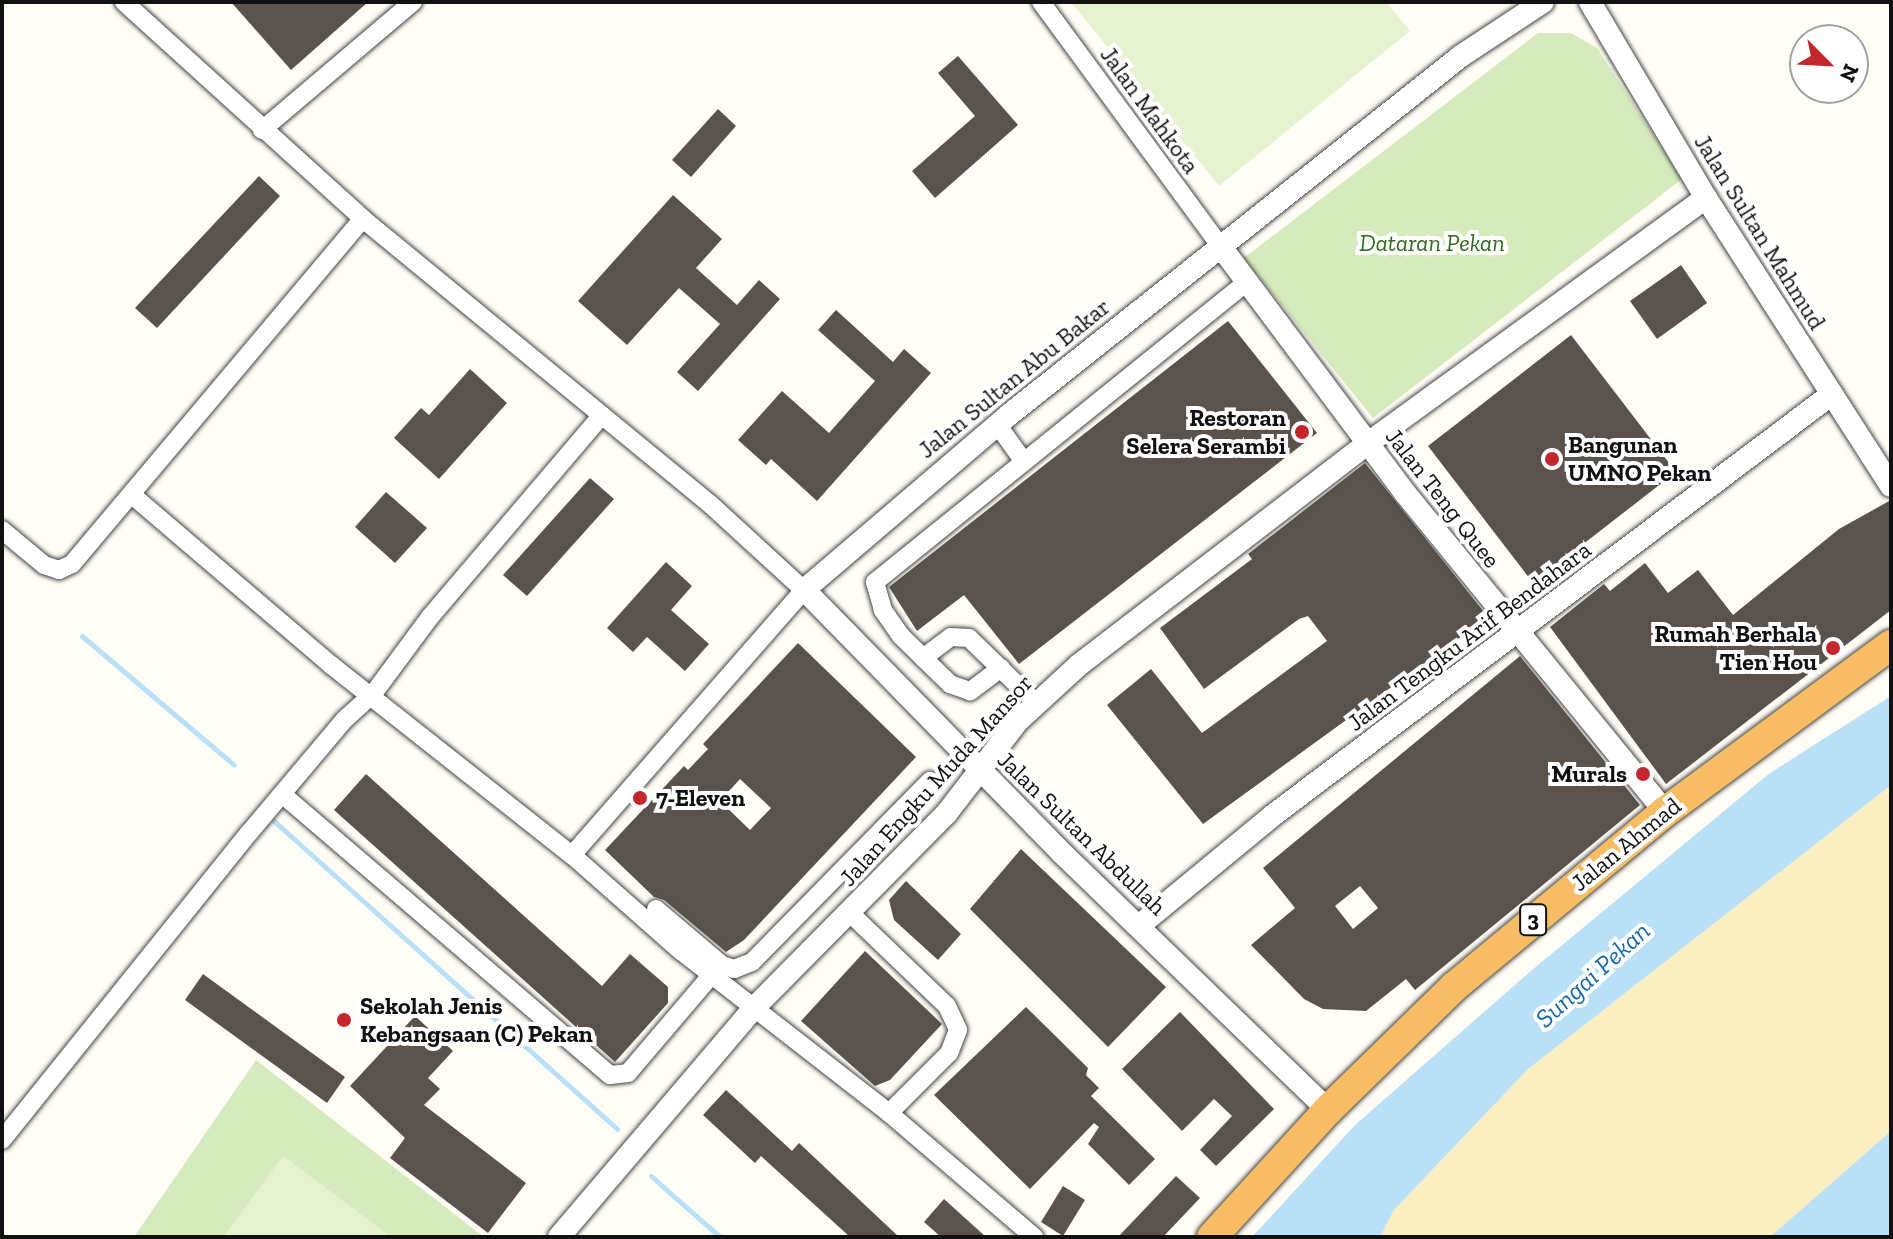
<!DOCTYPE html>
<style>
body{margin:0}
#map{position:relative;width:1893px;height:1239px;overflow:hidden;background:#fffdf5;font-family:"Zilla Slab",serif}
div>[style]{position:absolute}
.green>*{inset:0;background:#d5ebbd}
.sand>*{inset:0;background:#fbeec1}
.pitch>*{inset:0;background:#e6f2cf}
.water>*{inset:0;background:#b9e0f7}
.stream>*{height:5px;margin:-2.5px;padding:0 2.5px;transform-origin:2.5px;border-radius:2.5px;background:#b9e0f7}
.building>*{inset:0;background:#5a524d}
.roads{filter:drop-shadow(0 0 2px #444) drop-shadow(0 0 2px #444)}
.minor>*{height:18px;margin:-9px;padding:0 9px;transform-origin:9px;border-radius:9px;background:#fff}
.tertiary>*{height:22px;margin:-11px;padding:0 11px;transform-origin:11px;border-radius:11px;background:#fff}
.trunk>*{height:30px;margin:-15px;padding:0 15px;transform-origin:15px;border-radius:15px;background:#f7bc64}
.dots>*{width:22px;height:22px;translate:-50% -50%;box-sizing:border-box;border:4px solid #fff;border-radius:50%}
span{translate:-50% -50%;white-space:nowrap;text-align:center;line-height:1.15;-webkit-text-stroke:8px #fff;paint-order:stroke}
.shield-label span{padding:2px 6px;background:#fff;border:2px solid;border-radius:6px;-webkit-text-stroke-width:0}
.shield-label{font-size:22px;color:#111;font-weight:700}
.street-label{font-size:24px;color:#111}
.park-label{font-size:24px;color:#2f6b1f;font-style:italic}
.poi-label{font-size:24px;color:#111;font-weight:700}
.right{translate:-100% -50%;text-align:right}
.left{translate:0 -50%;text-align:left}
.water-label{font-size:26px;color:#1768a6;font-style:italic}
.frame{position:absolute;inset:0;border:4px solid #111;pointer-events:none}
.north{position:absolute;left:1789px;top:24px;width:80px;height:80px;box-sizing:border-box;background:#fff;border:2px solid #a0a0a0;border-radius:50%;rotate:114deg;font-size:22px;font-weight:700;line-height:32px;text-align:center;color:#111}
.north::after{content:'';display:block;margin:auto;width:28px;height:36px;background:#c4262e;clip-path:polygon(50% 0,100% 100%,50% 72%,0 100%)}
</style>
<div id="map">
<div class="green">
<div style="clip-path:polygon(1538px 33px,1571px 33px,1597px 48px,1682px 179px,1373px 418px,1244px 258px)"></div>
<div style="clip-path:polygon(256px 1060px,484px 1237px,134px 1237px)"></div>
</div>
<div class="sand">
<div style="clip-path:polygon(1891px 785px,1891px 1131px,1770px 1237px,1380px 1237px,1394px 1210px,1528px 1069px)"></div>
</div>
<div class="pitch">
<div style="clip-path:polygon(1071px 2px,1386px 2px,1410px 31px,1219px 186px)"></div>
<div style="clip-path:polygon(283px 1156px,391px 1237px,223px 1237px)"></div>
</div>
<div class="water">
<div style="clip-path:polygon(1891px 696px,1891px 785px,1528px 1069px,1394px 1210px,1380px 1237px,1252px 1237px,1355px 1125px,1532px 970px,1770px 773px)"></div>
<div style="clip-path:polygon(1891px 1131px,1891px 1237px,1770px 1237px)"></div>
</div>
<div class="stream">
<div style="left:82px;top:636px;width:199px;rotate:40.3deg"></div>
<div style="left:274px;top:821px;width:461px;rotate:41.9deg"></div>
<div style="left:651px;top:1176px;width:92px;rotate:41.5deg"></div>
</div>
<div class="building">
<div style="clip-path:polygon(231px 2px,368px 2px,291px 70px)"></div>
<div style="clip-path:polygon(958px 56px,1018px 125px,935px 198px,912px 171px,975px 116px,938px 73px)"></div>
<div style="clip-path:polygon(718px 109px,736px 126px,691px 177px,672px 160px)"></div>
<div style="clip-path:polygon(259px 176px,280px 196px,157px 328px,135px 308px)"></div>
<div style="clip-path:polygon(673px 195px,722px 239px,696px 268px,737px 305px,759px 280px,780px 299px,698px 391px,677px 372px,720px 324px,679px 288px,627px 345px,578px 301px)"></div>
<div style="clip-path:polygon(1681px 265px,1707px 303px,1657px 339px,1630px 301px)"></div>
<div style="clip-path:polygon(836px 310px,893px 362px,904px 349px,931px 373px,817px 501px,771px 459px,766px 465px,738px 440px,782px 391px,829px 433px,875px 381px,818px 330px)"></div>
<div style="clip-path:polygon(1228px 321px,1317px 433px,1019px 664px,964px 595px,917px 631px,889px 587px)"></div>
<div style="clip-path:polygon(1571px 335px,1676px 472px,1533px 583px,1428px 446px)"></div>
<div style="clip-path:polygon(470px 369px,507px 403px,439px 479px,394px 438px,421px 408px,429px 415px)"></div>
<div style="clip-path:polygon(1365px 463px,1488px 617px,1203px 824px,1107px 705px,1151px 669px,1202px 733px,1327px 641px,1308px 616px,1299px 619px,1204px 689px,1160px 628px,1252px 559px,1248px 554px)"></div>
<div style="clip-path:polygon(590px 478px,614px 499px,527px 596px,503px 575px)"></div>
<div style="clip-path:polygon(386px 492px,427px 528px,395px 563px,355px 527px)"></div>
<div style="clip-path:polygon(1891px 500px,1891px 610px,1666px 784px,1550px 627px,1604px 584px,1610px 591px,1645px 563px,1668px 593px,1698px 570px,1733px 615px,1839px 529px)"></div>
<div style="clip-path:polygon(666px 562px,692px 586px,671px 610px,709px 644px,685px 671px,647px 637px,633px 652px,607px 628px)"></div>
<div style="clip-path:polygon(evenodd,798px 643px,916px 757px,744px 940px,726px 952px,664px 900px,654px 897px,605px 850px,684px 766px,688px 770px,708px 749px,703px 744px,798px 643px,740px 779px,771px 808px,750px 830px,720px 801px,740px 779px)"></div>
<div style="clip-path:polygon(evenodd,1520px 656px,1640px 805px,1415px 990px,1406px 979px,1366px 1011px,1323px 1009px,1304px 999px,1251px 945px,1295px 908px,1263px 868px,1520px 656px,1360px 886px,1378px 908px,1353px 929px,1335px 906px,1360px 886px)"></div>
<div style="clip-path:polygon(366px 774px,602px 986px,630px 954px,668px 987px,668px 1003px,615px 1062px,334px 810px)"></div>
<div style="clip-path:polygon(1021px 849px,1166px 987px,1108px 1047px,970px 909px)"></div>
<div style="clip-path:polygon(906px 881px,961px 934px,938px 960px,894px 920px,889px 900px)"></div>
<div style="clip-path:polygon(865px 951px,942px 1024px,890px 1080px,875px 1086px,801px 1021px)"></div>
<div style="clip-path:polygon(203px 974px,345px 1077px,327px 1103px,185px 1000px)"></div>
<div style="clip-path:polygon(1026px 1007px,1088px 1068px,1086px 1075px,1099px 1088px,1091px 1096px,1155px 1159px,1129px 1185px,1088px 1144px,1099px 1127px,1094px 1123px,1030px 1189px,934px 1095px)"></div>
<div style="clip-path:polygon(1180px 1012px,1274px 1109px,1216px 1166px,1200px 1150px,1232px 1116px,1214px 1099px,1182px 1131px,1122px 1069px)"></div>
<div style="clip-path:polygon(415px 1016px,453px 1051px,428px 1078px,440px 1089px,424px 1105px,526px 1183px,488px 1233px,390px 1158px,405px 1138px,350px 1086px)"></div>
<div style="clip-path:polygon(726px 1090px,792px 1151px,799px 1143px,899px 1237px,850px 1237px,761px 1156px,755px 1163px,703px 1115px)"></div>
<div style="clip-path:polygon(1176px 1176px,1200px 1198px,1163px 1237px,1118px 1237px)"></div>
<div style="clip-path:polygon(1063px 1186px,1085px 1200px,1063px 1236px,1041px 1222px)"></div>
<div style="clip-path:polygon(944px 1199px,986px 1237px,941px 1237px,924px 1222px)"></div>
</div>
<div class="roads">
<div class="minor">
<div style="left:124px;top:2px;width:323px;rotate:42.2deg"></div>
<div style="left:363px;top:219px;width:449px;rotate:39.4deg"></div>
<div style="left:710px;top:504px;width:127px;rotate:42.5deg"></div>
<div style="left:804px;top:590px;width:352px;rotate:131.2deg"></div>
<div style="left:1041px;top:2px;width:304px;rotate:53.7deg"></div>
<div style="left:262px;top:130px;width:198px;rotate:-40.3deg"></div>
<div style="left:997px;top:424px;width:43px;rotate:54.5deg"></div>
<div style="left:132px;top:495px;width:262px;rotate:40.5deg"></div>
<div style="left:331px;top:665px;width:307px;rotate:38.3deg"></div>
<div style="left:572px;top:855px;width:145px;rotate:41.4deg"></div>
<div style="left:681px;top:951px;width:264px;rotate:37.9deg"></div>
<div style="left:889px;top:1113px;width:191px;rotate:40.5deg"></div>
<div style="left:2px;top:530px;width:55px;rotate:39.8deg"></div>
<div style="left:44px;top:565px;width:16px;rotate:18deg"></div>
<div style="left:59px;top:570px;width:14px;rotate:-25deg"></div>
<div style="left:72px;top:564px;width:451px;rotate:-49.9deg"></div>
<div style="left:923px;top:658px;width:35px;rotate:-37deg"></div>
<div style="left:951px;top:637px;width:18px;rotate:3deg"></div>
<div style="left:969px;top:638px;width:95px;rotate:44.1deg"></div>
<div style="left:1001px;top:668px;width:39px;rotate:143deg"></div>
<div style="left:970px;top:691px;width:21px;rotate:-161deg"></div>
<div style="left:950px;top:684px;width:69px;rotate:-135.6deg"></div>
<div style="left:901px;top:636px;width:32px;rotate:-125deg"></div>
<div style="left:883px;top:610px;width:29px;rotate:-106deg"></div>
<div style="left:875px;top:582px;width:474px;rotate:-38.9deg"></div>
<div style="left:282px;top:794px;width:432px;rotate:40.6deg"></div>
<div style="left:610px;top:1075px;width:18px;rotate:-6deg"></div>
<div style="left:628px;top:1073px;width:131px;rotate:-49.6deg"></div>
<div style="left:656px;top:909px;width:87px;rotate:40.3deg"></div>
<div style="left:722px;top:965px;width:13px;rotate:18deg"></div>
<div style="left:734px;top:969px;width:19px;rotate:-21deg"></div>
<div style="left:752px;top:962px;width:254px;rotate:-45.5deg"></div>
<div style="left:850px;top:913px;width:134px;rotate:43.8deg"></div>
<div style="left:947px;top:1006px;width:26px;rotate:65deg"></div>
<div style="left:958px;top:1030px;width:25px;rotate:111deg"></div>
<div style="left:949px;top:1053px;width:85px;rotate:135deg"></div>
<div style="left:2px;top:1140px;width:394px;rotate:-51.2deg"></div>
<div style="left:249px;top:833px;width:148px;rotate:-49.9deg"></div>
<div style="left:344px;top:720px;width:39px;rotate:-42deg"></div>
<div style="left:373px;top:694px;width:96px;rotate:-53.5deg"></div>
<div style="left:430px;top:617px;width:265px;rotate:-49.6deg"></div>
</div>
<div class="tertiary">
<div style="left:1590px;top:2px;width:228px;rotate:59.4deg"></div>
<div style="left:1706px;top:198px;width:342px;rotate:57.3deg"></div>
<div style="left:1221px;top:247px;width:307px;rotate:53.2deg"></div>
<div style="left:1405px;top:493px;width:412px;rotate:50.8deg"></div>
<div style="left:1140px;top:925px;width:171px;rotate:-39.5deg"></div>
<div style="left:1272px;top:816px;width:701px;rotate:-37deg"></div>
<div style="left:1328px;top:1110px;width:371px;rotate:-136deg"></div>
<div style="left:1061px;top:852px;width:367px;rotate:-134.4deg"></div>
<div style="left:804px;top:590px;width:271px;rotate:-40.5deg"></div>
<div style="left:1010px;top:414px;width:576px;rotate:-38.44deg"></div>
<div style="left:1461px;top:56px;width:98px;rotate:-33.4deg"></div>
<div style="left:559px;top:1237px;width:302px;rotate:-49.6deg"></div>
<div style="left:755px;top:1007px;width:272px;rotate:-45.3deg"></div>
<div style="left:946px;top:814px;width:118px;rotate:-52.3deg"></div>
<div style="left:1018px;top:721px;width:84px;rotate:-42.6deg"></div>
<div style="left:1080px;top:664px;width:362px;rotate:-37.5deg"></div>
<div style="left:1367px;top:444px;width:419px;rotate:-36deg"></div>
</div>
<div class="trunk">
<div style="left:1212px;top:1237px;width:172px;rotate:-47.6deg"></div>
<div style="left:1328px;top:1110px;width:176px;rotate:-44.3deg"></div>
<div style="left:1454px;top:987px;width:274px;rotate:-39.7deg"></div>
<div style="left:1665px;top:812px;width:281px;rotate:-36.5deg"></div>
</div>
</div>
<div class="dots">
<div style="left:1302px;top:432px;background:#c4262e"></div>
<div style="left:1552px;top:459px;background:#c4262e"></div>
<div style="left:1833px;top:648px;background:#c4262e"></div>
<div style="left:1643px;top:774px;background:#c4262e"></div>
<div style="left:640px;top:798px;background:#c4262e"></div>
<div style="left:344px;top:1020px;background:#c4262e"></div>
</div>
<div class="shield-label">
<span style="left:1533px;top:920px">3</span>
</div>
<div class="street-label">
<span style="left:1150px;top:110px;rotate:54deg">Jalan Mahkota</span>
<span style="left:1760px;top:232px;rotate:58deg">Jalan Sultan Mahmud</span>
<span style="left:1014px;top:378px;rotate:-39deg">Jalan Sultan Abu Bakar</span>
<span style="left:1443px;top:498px;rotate:52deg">Jalan Teng Quee</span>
<span style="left:1469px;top:636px;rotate:-37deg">Jalan Tengku Arif Bendahara</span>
<span style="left:936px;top:780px;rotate:-48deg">Jalan Engku Muda Mansor</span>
<span style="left:1082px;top:833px;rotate:44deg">Jalan Sultan Abdullah</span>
<span style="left:1626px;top:844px;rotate:-39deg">Jalan Ahmad</span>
</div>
<div class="park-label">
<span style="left:1432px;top:243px">Dataran Pekan</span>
</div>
<div class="poi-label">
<span class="right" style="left:1286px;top:432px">Restoran<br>Selera Serambi</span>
<span class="left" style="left:1568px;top:459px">Bangunan<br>UMNO Pekan</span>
<span class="right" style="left:1817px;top:648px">Rumah Berhala<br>Tien Hou</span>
<span class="right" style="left:1627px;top:774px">Murals</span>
<span class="left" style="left:656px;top:798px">7-Eleven</span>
<span class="left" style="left:360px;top:1020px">Sekolah Jenis<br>Kebangsaan (C) Pekan</span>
</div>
<div class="water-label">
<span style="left:1593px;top:975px;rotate:-42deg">Sungai Pekan</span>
</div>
<div class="frame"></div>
<div class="north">N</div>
</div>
